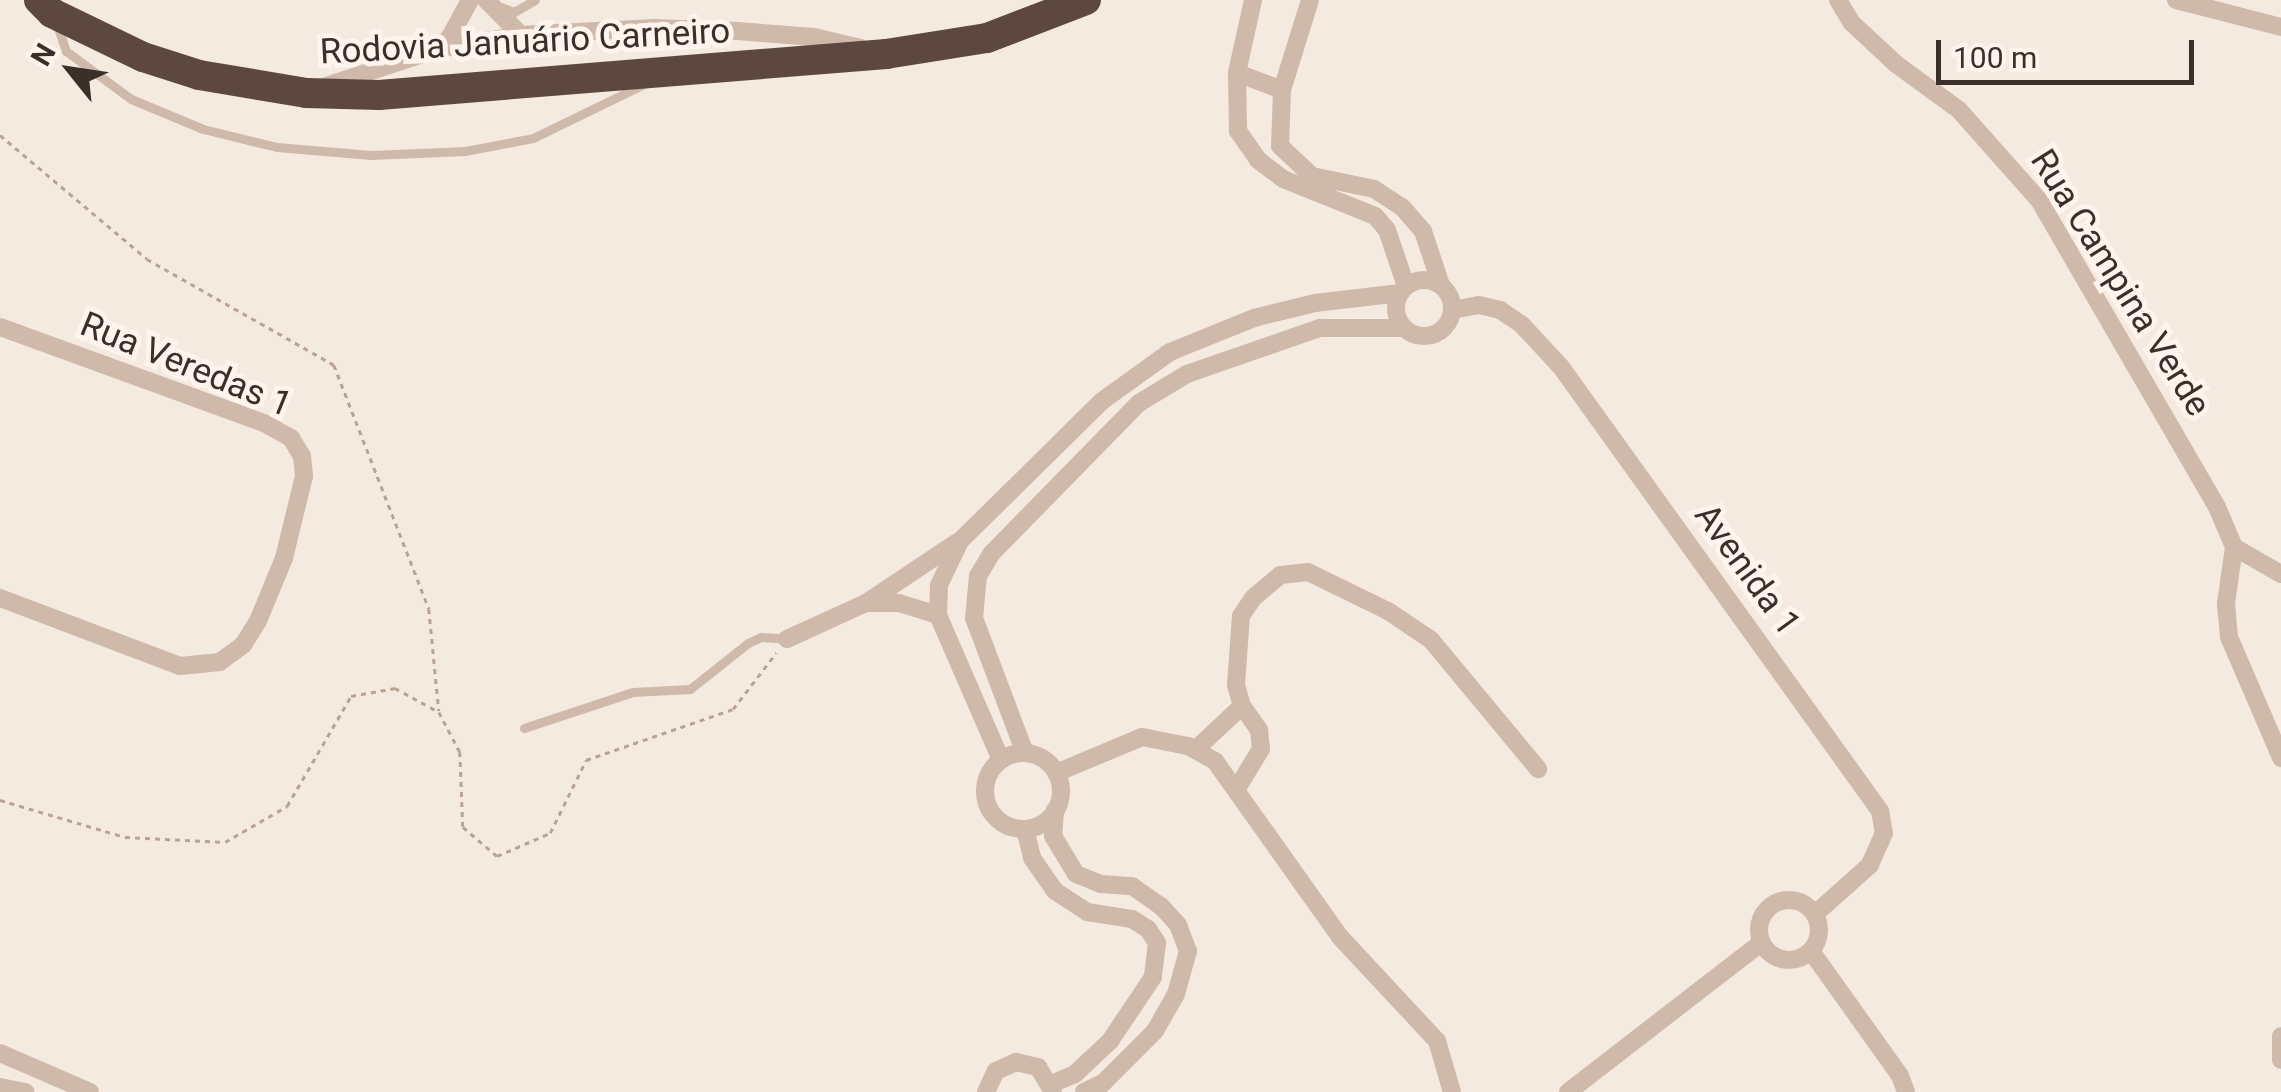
<!DOCTYPE html>
<meta charset="utf-8">
<style>
body{margin:0}
#map{position:relative;width:2281px;height:1092px;overflow:hidden;background:#f5eadf;font-family:Roboto,sans-serif}
div>[style]{position:absolute}
.path>*{height:2.5px;margin-top:-1.25px;transform-origin:0;background:repeating-linear-gradient(90deg,#bba393 0 5px,transparent 0 10px)}
.lane>*{height:9px;margin:-4.5px;padding:0 4.5px;transform-origin:4.5px;border-radius:4.5px;background:#cfb9aa}
.street>*{height:18px;margin:-9px;padding:0 9px;transform-origin:9px;border-radius:9px;background:#cfb9aa}
.street>.ring{margin:-9px;padding:0;box-sizing:content-box;background:none;border:18px solid #cfb9aa;border-radius:50%}
.highway>*{height:30px;margin:-15px;padding:0 15px;transform-origin:15px;border-radius:15px;background:#5d4840}
span{translate:-50% -50%;white-space:nowrap;text-align:center;line-height:1.15;-webkit-text-stroke:10px #fcf4ed;paint-order:stroke}
.street-label{font-size:35px;color:#3c2f2a}
.north{position:absolute;left:20px;top:20px;width:100px;height:100px;-webkit-text-stroke:8px #fcf4ed;paint-order:stroke;rotate:300deg;font-size:28px;font-weight:700;line-height:40px;text-align:center;color:#3c2f2a}
.north::after{content:'';display:block;margin:auto;width:35px;height:45px;background:#3c2f2a;clip-path:polygon(50% 0,100% 100%,50% 72%,0 100%)}
.scale{position:absolute;left:1936px;top:40px;width:258px;height:45px;box-sizing:border-box;border:5px solid #3c2f2a;border-top:0;padding-left:12px;font-size:30px;line-height:35px;white-space:nowrap;color:#3c2f2a;-webkit-text-stroke:8px #fcf4ed;paint-order:stroke}
</style>
<div id="map">
<div class="path">
<div style="left:0;top:135px;width:192px;rotate:40.1deg"></div>
<div style="left:147px;top:259px;width:215px;rotate:29.5deg"></div>
<div style="left:334px;top:365px;width:262px;rotate:68.7deg"></div>
<div style="left:429px;top:609px;width:102px;rotate:84.4deg"></div>
<div style="left:0;top:800px;width:130px;rotate:16.5deg"></div>
<div style="left:125px;top:837px;width:100px;rotate:2.9deg"></div>
<div style="left:225px;top:842px;width:72px;rotate:-30.1deg"></div>
<div style="left:287px;top:806px;width:127px;rotate:-59.8deg"></div>
<div style="left:351px;top:696px;width:45px;rotate:-10.3deg"></div>
<div style="left:395px;top:688px;width:50px;rotate:28.6deg"></div>
<div style="left:439px;top:712px;width:45px;rotate:62.3deg"></div>
<div style="left:460px;top:752px;width:75px;rotate:87.7deg"></div>
<div style="left:463px;top:827px;width:45px;rotate:40.5deg"></div>
<div style="left:497px;top:856px;width:58px;rotate:-23.5deg"></div>
<div style="left:550px;top:833px;width:81px;rotate:-63.7deg"></div>
<div style="left:586px;top:760px;width:156px;rotate:-19.1deg"></div>
<div style="left:733px;top:709px;width:71px;rotate:-52.5deg"></div>
</div>
<div class="lane">
<div style="left:501px;top:7px;width:14px;rotate:21deg"></div>
<div style="left:514px;top:12px;width:24px;rotate:-30deg"></div>
<div style="left:57px;top:25px;width:28px;rotate:71deg"></div>
<div style="left:66px;top:51px;width:81px;rotate:36.4deg"></div>
<div style="left:131px;top:99px;width:78px;rotate:22.6deg"></div>
<div style="left:203px;top:129px;width:76px;rotate:13.7deg"></div>
<div style="left:277px;top:147px;width:94px;rotate:4.9deg"></div>
<div style="left:371px;top:155px;width:94px;rotate:-2.4deg"></div>
<div style="left:465px;top:151px;width:69px;rotate:-10.8deg"></div>
<div style="left:533px;top:138px;width:123px;rotate:-25.9deg"></div>
<div style="left:524px;top:728px;width:115px;rotate:-18.3deg"></div>
<div style="left:633px;top:692px;width:57px;rotate:-3deg"></div>
<div style="left:690px;top:689px;width:74px;rotate:-38.4deg"></div>
<div style="left:748px;top:643px;width:14px;rotate:-25deg"></div>
<div style="left:761px;top:637px;width:26px;rotate:4deg"></div>
</div>
<div class="street">
<div style="left:486px;top:0;width:49px;rotate:45deg"></div>
<div style="left:1253px;top:0;width:75px;rotate:102.4deg"></div>
<div style="left:1237px;top:73px;width:58px;rotate:89deg"></div>
<div style="left:1238px;top:131px;width:35px;rotate:55deg"></div>
<div style="left:1258px;top:160px;width:31px;rotate:37deg"></div>
<div style="left:1283px;top:179px;width:99px;rotate:21.9deg"></div>
<div style="left:1375px;top:216px;width:18px;rotate:49deg"></div>
<div style="left:1387px;top:230px;width:59px;rotate:71.3deg"></div>
<div style="left:1310px;top:0;width:94px;rotate:107.3deg"></div>
<div style="left:1282px;top:90px;width:56px;rotate:92deg"></div>
<div style="left:1280px;top:146px;width:44px;rotate:43.2deg"></div>
<div style="left:1312px;top:176px;width:63px;rotate:11.8deg"></div>
<div style="left:1374px;top:189px;width:33px;rotate:33deg"></div>
<div style="left:1402px;top:207px;width:32px;rotate:49deg"></div>
<div style="left:1423px;top:231px;width:57px;rotate:71.6deg"></div>
<div style="left:1838px;top:0;width:27px;rotate:59deg"></div>
<div style="left:1852px;top:23px;width:60px;rotate:43deg"></div>
<div style="left:1896px;top:64px;width:78px;rotate:36.1deg"></div>
<div style="left:1959px;top:110px;width:120px;rotate:48.4deg"></div>
<div style="left:2039px;top:200px;width:355px;rotate:59.9deg"></div>
<div style="left:2217px;top:507px;width:43px;rotate:67deg"></div>
<div style="left:2234px;top:547px;width:54px;rotate:29.9deg"></div>
<div style="left:2176px;top:0;width:108px;rotate:14.4deg"></div>
<div style="left:438px;top:49px;width:17px;rotate:-45deg"></div>
<div style="left:450px;top:37px;width:42px;rotate:-61.6deg"></div>
<div style="left:1237px;top:73px;width:48px;rotate:20.7deg"></div>
<div style="left:326px;top:86px;width:118px;rotate:-18.3deg"></div>
<div style="left:438px;top:49px;width:84px;rotate:-9.6deg"></div>
<div style="left:521px;top:35px;width:133px;rotate:-3deg"></div>
<div style="left:654px;top:28px;width:83px;rotate:2.1deg"></div>
<div style="left:737px;top:31px;width:77px;rotate:4.5deg"></div>
<div style="left:814px;top:37px;width:48px;rotate:13.2deg"></div>
<div class="ring" style="left:1396px;top:280px;width:38px;height:38px"></div>
<div style="left:1453px;top:310px;width:26px;rotate:-11deg"></div>
<div style="left:1479px;top:305px;width:22px;rotate:13deg"></div>
<div style="left:1500px;top:310px;width:27px;rotate:34deg"></div>
<div style="left:1522px;top:325px;width:57px;rotate:47.1deg"></div>
<div style="left:1561px;top:367px;width:547px;rotate:54.3deg"></div>
<div style="left:1880px;top:811px;width:22px;rotate:80deg"></div>
<div style="left:1884px;top:833px;width:35px;rotate:114deg"></div>
<div style="left:1870px;top:865px;width:74px;rotate:138.3deg"></div>
<div style="left:0;top:327px;width:281px;rotate:20deg"></div>
<div style="left:264px;top:423px;width:31px;rotate:29deg"></div>
<div style="left:291px;top:438px;width:21px;rotate:59deg"></div>
<div style="left:302px;top:456px;width:20px;rotate:84deg"></div>
<div style="left:304px;top:476px;width:84px;rotate:103.7deg"></div>
<div style="left:284px;top:558px;width:68px;rotate:112.4deg"></div>
<div style="left:258px;top:621px;width:28px;rotate:122deg"></div>
<div style="left:243px;top:645px;width:29px;rotate:144deg"></div>
<div style="left:220px;top:662px;width:40px;rotate:174.3deg"></div>
<div style="left:180px;top:666px;width:192px;rotate:-159.3deg"></div>
<div style="left:2234px;top:547px;width:57px;rotate:98.1deg"></div>
<div style="left:2226px;top:603px;width:34px;rotate:85deg"></div>
<div style="left:2229px;top:637px;width:132px;rotate:66.7deg"></div>
<div style="left:867px;top:603px;width:32px"></div>
<div style="left:899px;top:603px;width:41px;rotate:17.1deg"></div>
<div style="left:787px;top:639px;width:87px;rotate:-24.5deg"></div>
<div style="left:866px;top:603px;width:108px;rotate:-33.7deg"></div>
<div style="left:1195px;top:750px;width:64px;rotate:-43.1deg"></div>
<div style="left:1025px;top:753px;width:144px;rotate:-110.7deg"></div>
<div style="left:974px;top:618px;width:42px;rotate:-84.6deg"></div>
<div style="left:978px;top:576px;width:26px;rotate:-59deg"></div>
<div style="left:991px;top:554px;width:211px;rotate:-45.6deg"></div>
<div style="left:1139px;top:403px;width:56px;rotate:-31.1deg"></div>
<div style="left:1187px;top:374px;width:141px;rotate:-19.1deg"></div>
<div style="left:1320px;top:328px;width:84px"></div>
<div class="ring" style="left:985px;top:753px;width:58px;height:58px"></div>
<div style="left:1001px;top:760px;width:158px;rotate:-113.5deg"></div>
<div style="left:938px;top:615px;width:30px;rotate:-88deg"></div>
<div style="left:939px;top:585px;width:49px;rotate:-64.5deg"></div>
<div style="left:960px;top:541px;width:199px;rotate:-44.6deg"></div>
<div style="left:1102px;top:401px;width:84px;rotate:-35.8deg"></div>
<div style="left:1170px;top:352px;width:91px;rotate:-22deg"></div>
<div style="left:1254px;top:318px;width:63px;rotate:-13.8deg"></div>
<div style="left:1315px;top:303px;width:86px;rotate:-6.7deg"></div>
<div style="left:1056px;top:773px;width:93px;rotate:-22.7deg"></div>
<div style="left:1142px;top:737px;width:47px;rotate:11.1deg"></div>
<div style="left:1188px;top:746px;width:31px;rotate:29deg"></div>
<div style="left:1215px;top:761px;width:217px;rotate:54.6deg"></div>
<div style="left:1341px;top:938px;width:141px;rotate:47deg"></div>
<div style="left:1437px;top:1041px;width:53px;rotate:73.6deg"></div>
<div style="left:1236px;top:790px;width:48px;rotate:-58.6deg"></div>
<div style="left:1261px;top:749px;width:19px;rotate:-96deg"></div>
<div style="left:1259px;top:730px;width:29px;rotate:-125deg"></div>
<div style="left:1242px;top:706px;width:22px;rotate:-106deg"></div>
<div style="left:1236px;top:685px;width:69px;rotate:-85.9deg"></div>
<div style="left:1241px;top:616px;width:22px;rotate:-56deg"></div>
<div style="left:1253px;top:598px;width:35px;rotate:-40deg"></div>
<div style="left:1280px;top:575px;width:28px;rotate:-6deg"></div>
<div style="left:1308px;top:572px;width:89px;rotate:26deg"></div>
<div style="left:1388px;top:611px;width:52px;rotate:34deg"></div>
<div style="left:1431px;top:640px;width:168px;rotate:50.3deg"></div>
<div style="left:1055px;top:810px;width:26px;rotate:94deg"></div>
<div style="left:1053px;top:836px;width:44px;rotate:58.8deg"></div>
<div style="left:1076px;top:874px;width:27px;rotate:22deg"></div>
<div style="left:1101px;top:884px;width:31px;rotate:4deg"></div>
<div style="left:1132px;top:886px;width:35px;rotate:35deg"></div>
<div style="left:1161px;top:906px;width:25px;rotate:48deg"></div>
<div style="left:1178px;top:925px;width:28px;rotate:69deg"></div>
<div style="left:1188px;top:951px;width:45px;rotate:105.6deg"></div>
<div style="left:1176px;top:994px;width:43px;rotate:119.6deg"></div>
<div style="left:1155px;top:1031px;width:74px;rotate:135deg"></div>
<div style="left:1103px;top:1083px;width:21px;rotate:155deg"></div>
<div style="left:1025px;top:829px;width:30px;rotate:76deg"></div>
<div style="left:1032px;top:858px;width:40px;rotate:55.1deg"></div>
<div style="left:1055px;top:891px;width:38px;rotate:33deg"></div>
<div style="left:1087px;top:912px;width:46px;rotate:8.8deg"></div>
<div style="left:1132px;top:919px;width:19px;rotate:32deg"></div>
<div style="left:1148px;top:929px;width:17px;rotate:57deg"></div>
<div style="left:1157px;top:943px;width:34px;rotate:97deg"></div>
<div style="left:1153px;top:977px;width:77px;rotate:123.9deg"></div>
<div style="left:1110px;top:1041px;width:48px;rotate:136.7deg"></div>
<div style="left:1075px;top:1074px;width:26px;rotate:157deg"></div>
<div class="ring" style="left:1759px;top:900px;width:42px;height:42px"></div>
<div style="left:1811px;top:951px;width:153px;rotate:54.5deg"></div>
<div style="left:1900px;top:1076px;width:17px;rotate:69deg"></div>
<div style="left:2281px;top:1036px;width:24px;rotate:90deg"></div>
<div style="left:0;top:1053px;width:98px;rotate:23.4deg"></div>
<div style="left:0;top:1087px;width:26px;rotate:11deg"></div>
<div style="left:986px;top:1092px;width:23px;rotate:-65deg"></div>
<div style="left:996px;top:1071px;width:22px;rotate:-24deg"></div>
<div style="left:1016px;top:1062px;width:23px;rotate:13deg"></div>
<div style="left:1038px;top:1067px;width:29px;rotate:59deg"></div>
<div style="left:1568px;top:1092px;width:244px;rotate:-37.7deg"></div>
</div>
<div class="highway">
<div style="left:39px;top:0;width:18px;rotate:45deg"></div>
<div style="left:52px;top:13px;width:101px;rotate:25.8deg"></div>
<div style="left:143px;top:57px;width:59px;rotate:17.8deg"></div>
<div style="left:199px;top:75px;width:109px;rotate:9.5deg"></div>
<div style="left:306px;top:93px;width:73px;rotate:1.6deg"></div>
<div style="left:379px;top:95px;width:509px;rotate:-4.62deg"></div>
<div style="left:886px;top:54px;width:102px;rotate:-9deg"></div>
<div style="left:987px;top:38px;width:106px;rotate:-21deg"></div>
</div>
<div class="street-label">
<span style="left:525px;top:42px;rotate:-3deg">Rodovia Januário Carneiro</span>
<span style="left:2120px;top:283px;rotate:58deg">Rua Campina Verde</span>
<span style="left:186px;top:365px;rotate:22deg">Rua Veredas 1</span>
<span style="left:1747px;top:570px;rotate:54deg">Avenida 1</span>
</div>
<div class="north">N</div>
<div class="scale">100 m</div>
</div>
